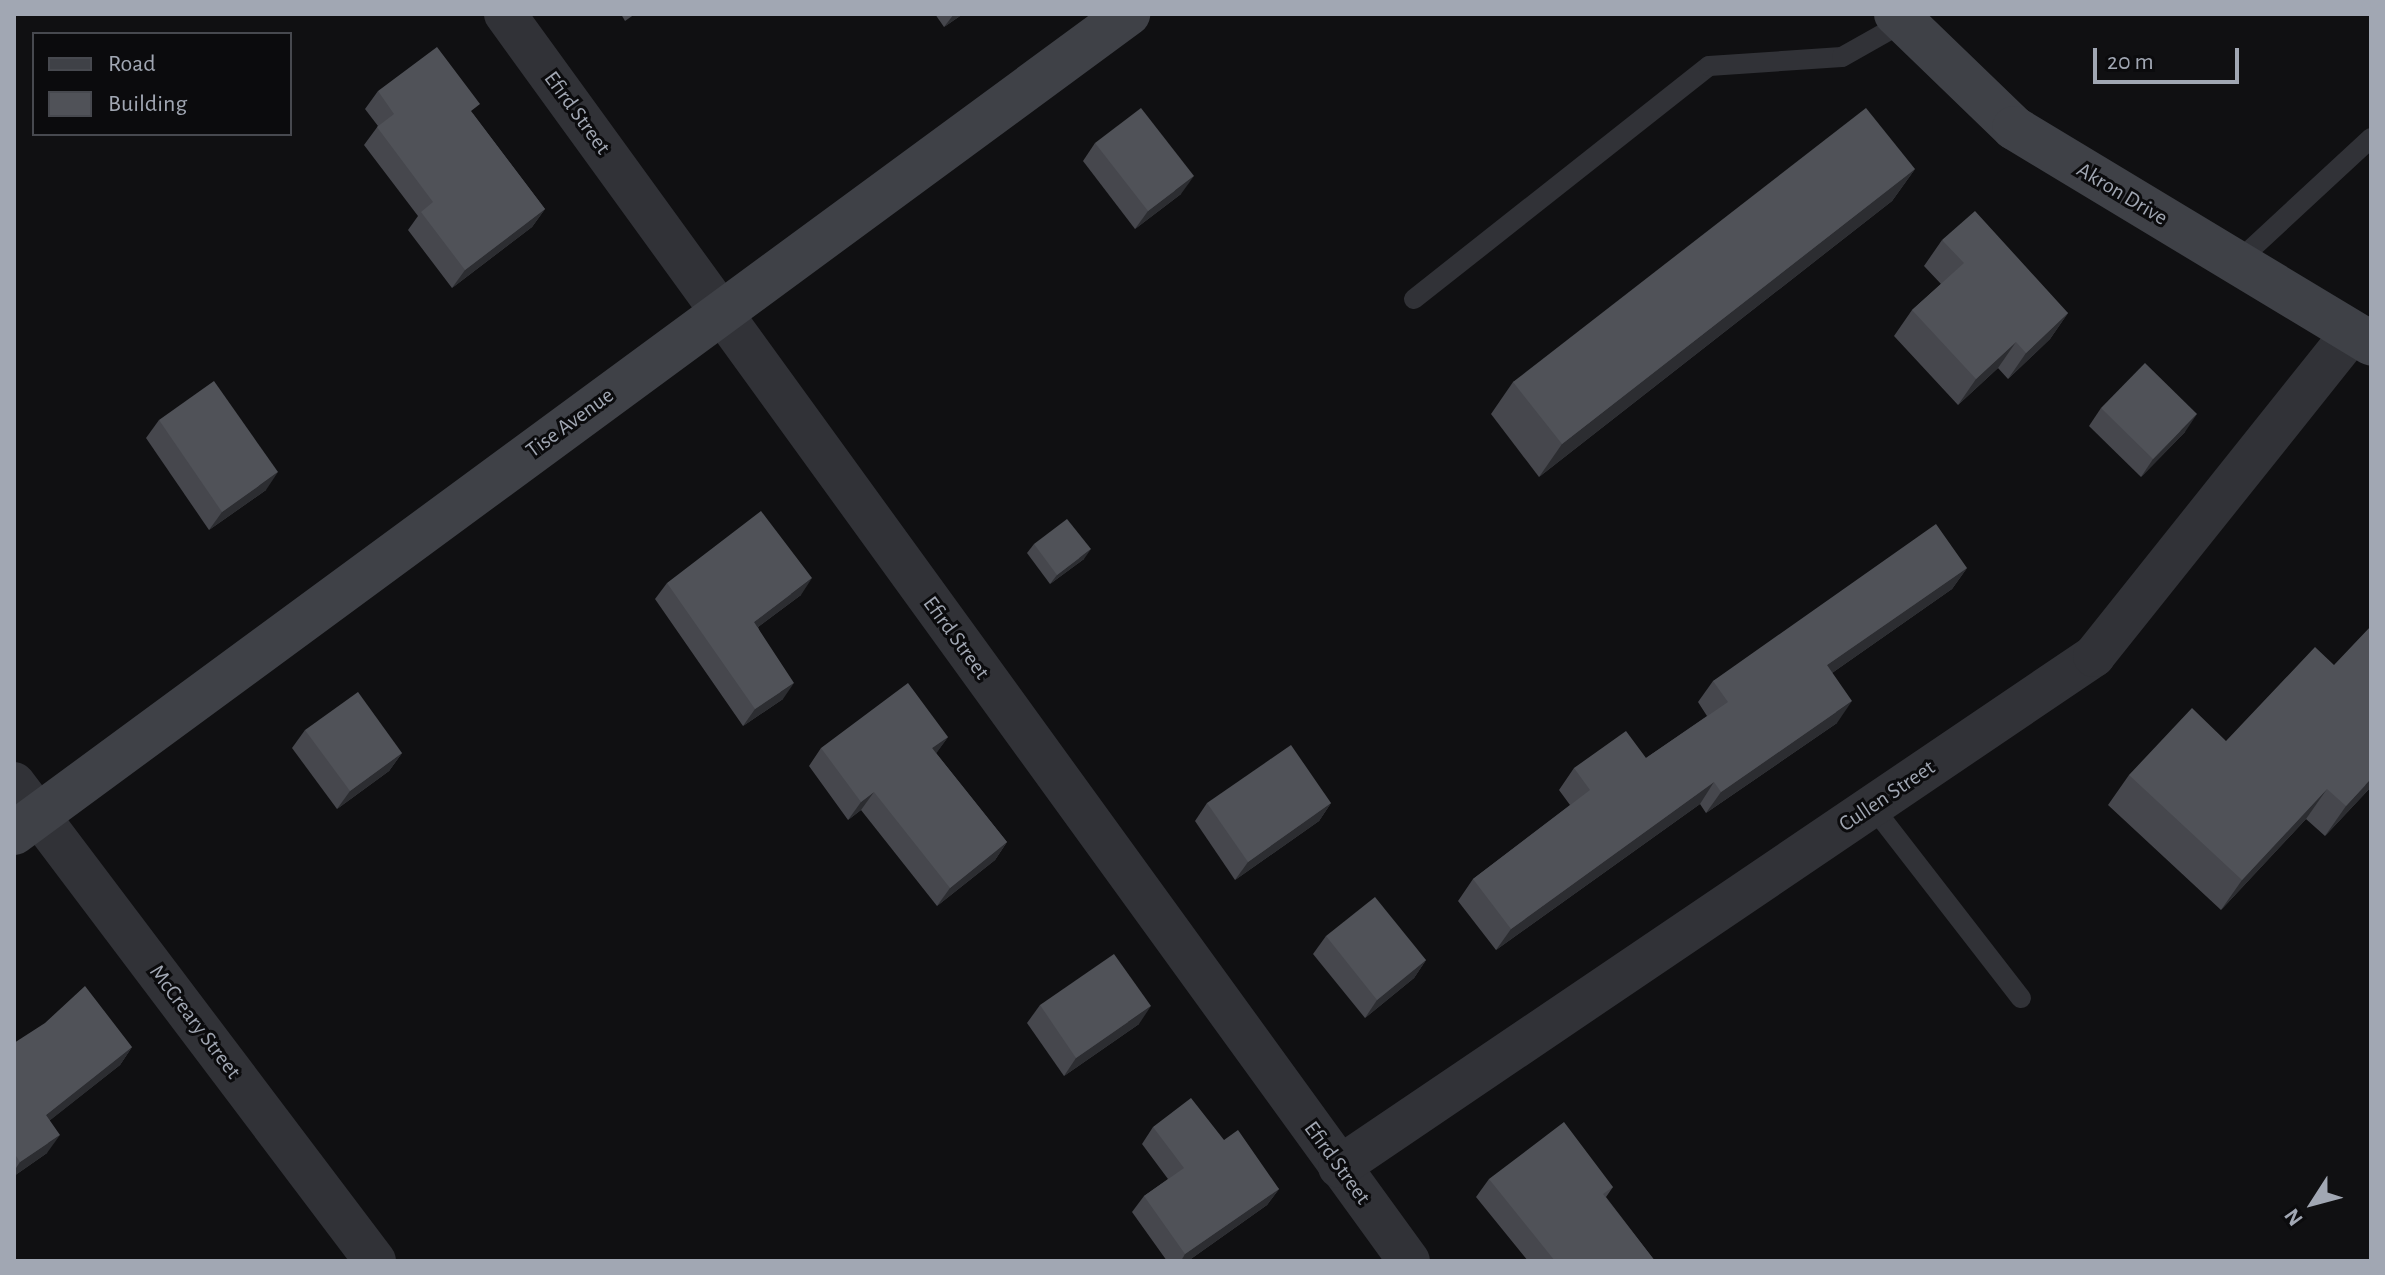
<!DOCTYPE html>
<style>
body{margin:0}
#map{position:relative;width:2385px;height:1275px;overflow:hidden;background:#101012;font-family:"Alegreya Sans",sans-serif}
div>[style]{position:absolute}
.lane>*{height:20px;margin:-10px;padding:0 10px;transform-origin:10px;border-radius:10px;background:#313237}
.street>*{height:42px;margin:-21px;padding:0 21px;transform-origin:21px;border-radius:21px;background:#313237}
.secondary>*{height:44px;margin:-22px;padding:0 22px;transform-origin:22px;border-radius:22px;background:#3f4147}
.wall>*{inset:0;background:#46474d}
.shaded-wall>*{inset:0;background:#2c2d31}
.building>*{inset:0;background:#505258}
span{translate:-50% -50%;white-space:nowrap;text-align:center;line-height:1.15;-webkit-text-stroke:6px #0b0b0d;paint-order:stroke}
.street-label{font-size:22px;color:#a1a7b3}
.frame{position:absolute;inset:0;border:16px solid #a1a7b3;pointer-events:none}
.legend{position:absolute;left:32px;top:32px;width:260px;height:104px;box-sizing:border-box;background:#0b0b0d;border:2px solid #47494f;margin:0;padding:10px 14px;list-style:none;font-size:24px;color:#a1a7b3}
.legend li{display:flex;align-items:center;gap:16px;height:40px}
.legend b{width:40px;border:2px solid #47494f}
.north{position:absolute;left:2273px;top:1163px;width:80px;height:80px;-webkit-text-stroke:6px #0b0b0d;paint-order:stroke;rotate:234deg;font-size:22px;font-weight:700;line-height:32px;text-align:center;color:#a1a7b3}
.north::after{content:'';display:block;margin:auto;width:28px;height:36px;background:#a1a7b3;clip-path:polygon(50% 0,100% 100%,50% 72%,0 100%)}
.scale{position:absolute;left:2093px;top:48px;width:146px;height:36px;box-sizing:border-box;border:4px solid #a1a7b3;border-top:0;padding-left:10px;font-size:24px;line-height:28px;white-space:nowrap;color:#a1a7b3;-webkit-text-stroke:6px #0b0b0d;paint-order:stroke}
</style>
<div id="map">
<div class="lane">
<div style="left:2236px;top:263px;width:184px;rotate:-42.8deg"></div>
<div style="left:1414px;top:299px;width:376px;rotate:-38.3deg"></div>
<div style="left:1709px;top:66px;width:133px;rotate:-3.9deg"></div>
<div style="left:1842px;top:57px;width:71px;rotate:-29.4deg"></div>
<div style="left:1872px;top:806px;width:243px;rotate:52.2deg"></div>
</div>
<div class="street">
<div style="left:505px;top:14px;width:1540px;rotate:54.06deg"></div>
<div style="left:14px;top:783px;width:599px;rotate:52.94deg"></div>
<div style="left:1339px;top:1167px;width:912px;rotate:-34.09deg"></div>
<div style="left:2094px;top:656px;width:412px;rotate:-51.4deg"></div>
</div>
<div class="secondary">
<div style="left:1896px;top:14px;width:164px;rotate:44deg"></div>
<div style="left:2014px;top:128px;width:417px;rotate:31.1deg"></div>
<div style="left:14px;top:833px;width:1383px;rotate:-36.32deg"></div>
</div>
<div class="wall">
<div style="clip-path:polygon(621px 14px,635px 14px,625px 21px)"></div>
<div style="clip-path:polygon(935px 14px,963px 14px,944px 27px)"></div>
<div style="clip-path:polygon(378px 91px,473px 114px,545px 209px,532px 227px,452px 288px,408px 230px,418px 216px,364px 145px,378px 126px,365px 109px)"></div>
<div style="clip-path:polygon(1095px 143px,1181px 194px,1135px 229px,1083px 161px)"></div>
<div style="clip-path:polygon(1915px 169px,1892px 201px,1539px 477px,1491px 414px,1513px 382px)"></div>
<div style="clip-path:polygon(1942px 240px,2068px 313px,2050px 339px,2008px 379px,1998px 368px,1958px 405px,1894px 336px,1912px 310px,1941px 284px,1924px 266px)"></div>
<div style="clip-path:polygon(2101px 408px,2185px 432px,2141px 477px,2089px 426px)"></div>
<div style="clip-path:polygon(159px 420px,266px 490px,209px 530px,146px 438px)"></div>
<div style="clip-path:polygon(1034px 544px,1084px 559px,1050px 584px,1027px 553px)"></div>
<div style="clip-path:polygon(1967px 568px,1952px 589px,1832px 673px,1837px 723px,1706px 813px,1700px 804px,1496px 950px,1458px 901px,1473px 879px,1570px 805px,1559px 790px,1574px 768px,1646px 758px,1707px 716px,1698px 702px,1713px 681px)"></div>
<div style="clip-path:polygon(667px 583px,801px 595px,758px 627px,783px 699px,743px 726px,655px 599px)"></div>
<div style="clip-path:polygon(305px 730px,402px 753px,389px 771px,337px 809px,292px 748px)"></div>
<div style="clip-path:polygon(948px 737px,936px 753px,1007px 842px,995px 860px,937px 906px,861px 810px,848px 820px,809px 766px,821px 748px)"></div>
<div style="clip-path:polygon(2226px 741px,2371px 787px,2325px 836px,2306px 819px,2221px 910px,2108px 805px,2129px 775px)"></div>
<div style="clip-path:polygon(1207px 803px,1331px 803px,1319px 821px,1235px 880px,1195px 821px)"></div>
<div style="clip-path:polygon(1326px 936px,1426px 960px,1414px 978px,1365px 1018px,1313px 954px)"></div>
<div style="clip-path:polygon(1040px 1005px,1139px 1024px,1064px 1076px,1027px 1023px)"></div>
<div style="clip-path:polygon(14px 1043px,132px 1047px,120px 1065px,50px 1120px,47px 1153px,14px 1176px)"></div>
<div style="clip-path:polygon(1153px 1127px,1224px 1140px,1279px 1189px,1267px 1205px,1188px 1261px,1167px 1261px,1132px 1212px,1144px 1196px,1168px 1179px,1142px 1144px)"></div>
<div style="clip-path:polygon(1489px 1179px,1613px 1187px,1606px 1197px,1655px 1261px,1528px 1261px,1476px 1197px)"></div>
</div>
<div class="shaded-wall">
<div style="clip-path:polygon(954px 14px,963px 14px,944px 27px)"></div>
<div style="clip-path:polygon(1915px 169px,1892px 201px,1539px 477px,1562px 444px)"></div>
<div style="clip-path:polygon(1194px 176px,1181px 194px,1135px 229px,1148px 211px)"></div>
<div style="clip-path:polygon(545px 209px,532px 227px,452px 288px,465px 270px)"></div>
<div style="clip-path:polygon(2068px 313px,2050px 339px,2008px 379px,2026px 353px)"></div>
<div style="clip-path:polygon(2016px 342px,1998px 368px,1958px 405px,1976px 379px)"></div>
<div style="clip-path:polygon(2197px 414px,2185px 432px,2141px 477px,2153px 459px)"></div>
<div style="clip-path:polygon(278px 472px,266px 490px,209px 530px,222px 512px)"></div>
<div style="clip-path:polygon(1091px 549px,1084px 559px,1050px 584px,1057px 575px)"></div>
<div style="clip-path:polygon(1967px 568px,1952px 589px,1812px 687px,1827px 665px)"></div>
<div style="clip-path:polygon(812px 578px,801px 595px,743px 638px,754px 622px)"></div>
<div style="clip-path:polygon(794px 683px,783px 699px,743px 726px,755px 709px)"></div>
<div style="clip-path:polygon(1852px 701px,1837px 723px,1706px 813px,1721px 792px)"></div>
<div style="clip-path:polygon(948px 737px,935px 755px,932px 748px)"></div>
<div style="clip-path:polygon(402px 753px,389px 771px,337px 809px,350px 791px)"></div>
<div style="clip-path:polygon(2371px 779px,2371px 787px,2325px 836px,2346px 806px)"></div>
<div style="clip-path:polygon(1714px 782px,1700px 804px,1496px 950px,1511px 929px)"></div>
<div style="clip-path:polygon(2327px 789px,2306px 819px,2221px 910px,2242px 880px)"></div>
<div style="clip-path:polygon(874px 792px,861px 810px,848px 820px,861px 802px)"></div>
<div style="clip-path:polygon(1331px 803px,1319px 821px,1235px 880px,1248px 862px)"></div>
<div style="clip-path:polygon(1007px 842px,995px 860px,937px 906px,950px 888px)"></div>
<div style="clip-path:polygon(1426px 960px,1414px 978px,1365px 1018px,1377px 1000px)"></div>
<div style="clip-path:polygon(1151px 1006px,1139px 1024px,1064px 1076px,1076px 1058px)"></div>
<div style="clip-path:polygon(132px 1047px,120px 1065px,34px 1133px,46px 1115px)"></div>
<div style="clip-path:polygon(60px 1135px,47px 1153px,14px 1176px,14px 1171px,20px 1162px)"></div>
<div style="clip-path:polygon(1279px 1189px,1267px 1205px,1188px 1261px,1181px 1261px,1185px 1254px)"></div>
</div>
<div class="building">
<div style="clip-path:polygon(437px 47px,480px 104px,471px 111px,545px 209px,465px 270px,421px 212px,433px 202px,377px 127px,394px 114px,378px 91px)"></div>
<div style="clip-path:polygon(1141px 108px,1194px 176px,1148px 211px,1095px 143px)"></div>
<div style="clip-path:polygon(1866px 108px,1915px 169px,1562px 444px,1513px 382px)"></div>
<div style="clip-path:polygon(1975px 211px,2068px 313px,2026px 353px,2016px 342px,1976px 379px,1912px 310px,1964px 263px,1942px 240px)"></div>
<div style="clip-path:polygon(2145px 363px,2197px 414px,2153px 459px,2101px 408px)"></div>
<div style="clip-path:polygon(214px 381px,278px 472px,222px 512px,159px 420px)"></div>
<div style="clip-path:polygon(761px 511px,812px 578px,754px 622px,794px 683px,755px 709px,667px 583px)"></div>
<div style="clip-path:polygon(1067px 519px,1091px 549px,1057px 575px,1034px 544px)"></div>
<div style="clip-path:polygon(1936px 524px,1967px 568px,1827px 665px,1852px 701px,1721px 792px,1714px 782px,1511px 929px,1473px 879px,1590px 790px,1574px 768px,1626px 731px,1646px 758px,1728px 702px,1713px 681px)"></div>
<div style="clip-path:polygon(2371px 626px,2371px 779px,2346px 806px,2327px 789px,2242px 880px,2129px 775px,2192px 708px,2226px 741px,2315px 647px,2334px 665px)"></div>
<div style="clip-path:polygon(908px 683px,948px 737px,932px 748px,1007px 842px,950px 888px,874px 792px,861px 802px,821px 748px)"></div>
<div style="clip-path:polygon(358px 692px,402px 753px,350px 791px,305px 730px)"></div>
<div style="clip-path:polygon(1291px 745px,1331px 803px,1248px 862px,1207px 803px)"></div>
<div style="clip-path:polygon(1375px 897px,1426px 960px,1377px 1000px,1326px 936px)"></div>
<div style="clip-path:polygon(1114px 954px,1151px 1006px,1076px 1058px,1040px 1005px)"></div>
<div style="clip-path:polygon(85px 986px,132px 1047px,46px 1115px,60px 1135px,20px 1162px,14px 1153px,14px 1043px,45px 1023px)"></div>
<div style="clip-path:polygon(1191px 1098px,1224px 1140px,1238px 1130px,1279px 1189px,1185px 1254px,1144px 1196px,1184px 1168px,1153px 1127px)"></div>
<div style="clip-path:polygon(1564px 1122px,1613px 1187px,1603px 1194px,1655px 1261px,1555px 1261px,1489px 1179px)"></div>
</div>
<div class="street-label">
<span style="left:577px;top:113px;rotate:54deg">Efird Street</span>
<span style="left:2122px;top:194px;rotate:31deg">Akron Drive</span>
<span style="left:570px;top:423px;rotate:-36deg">Tise Avenue</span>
<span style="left:956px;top:638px;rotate:54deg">Efird Street</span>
<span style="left:1887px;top:796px;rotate:-34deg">Cullen Street</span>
<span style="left:195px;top:1022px;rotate:53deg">McCreary Street</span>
<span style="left:1337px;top:1163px;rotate:54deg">Efird Street</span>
</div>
<div class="frame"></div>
<ul class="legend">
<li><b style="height:10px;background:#3f4147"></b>Road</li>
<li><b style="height:22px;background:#505258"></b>Building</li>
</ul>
<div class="north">N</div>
<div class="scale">20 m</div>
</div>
